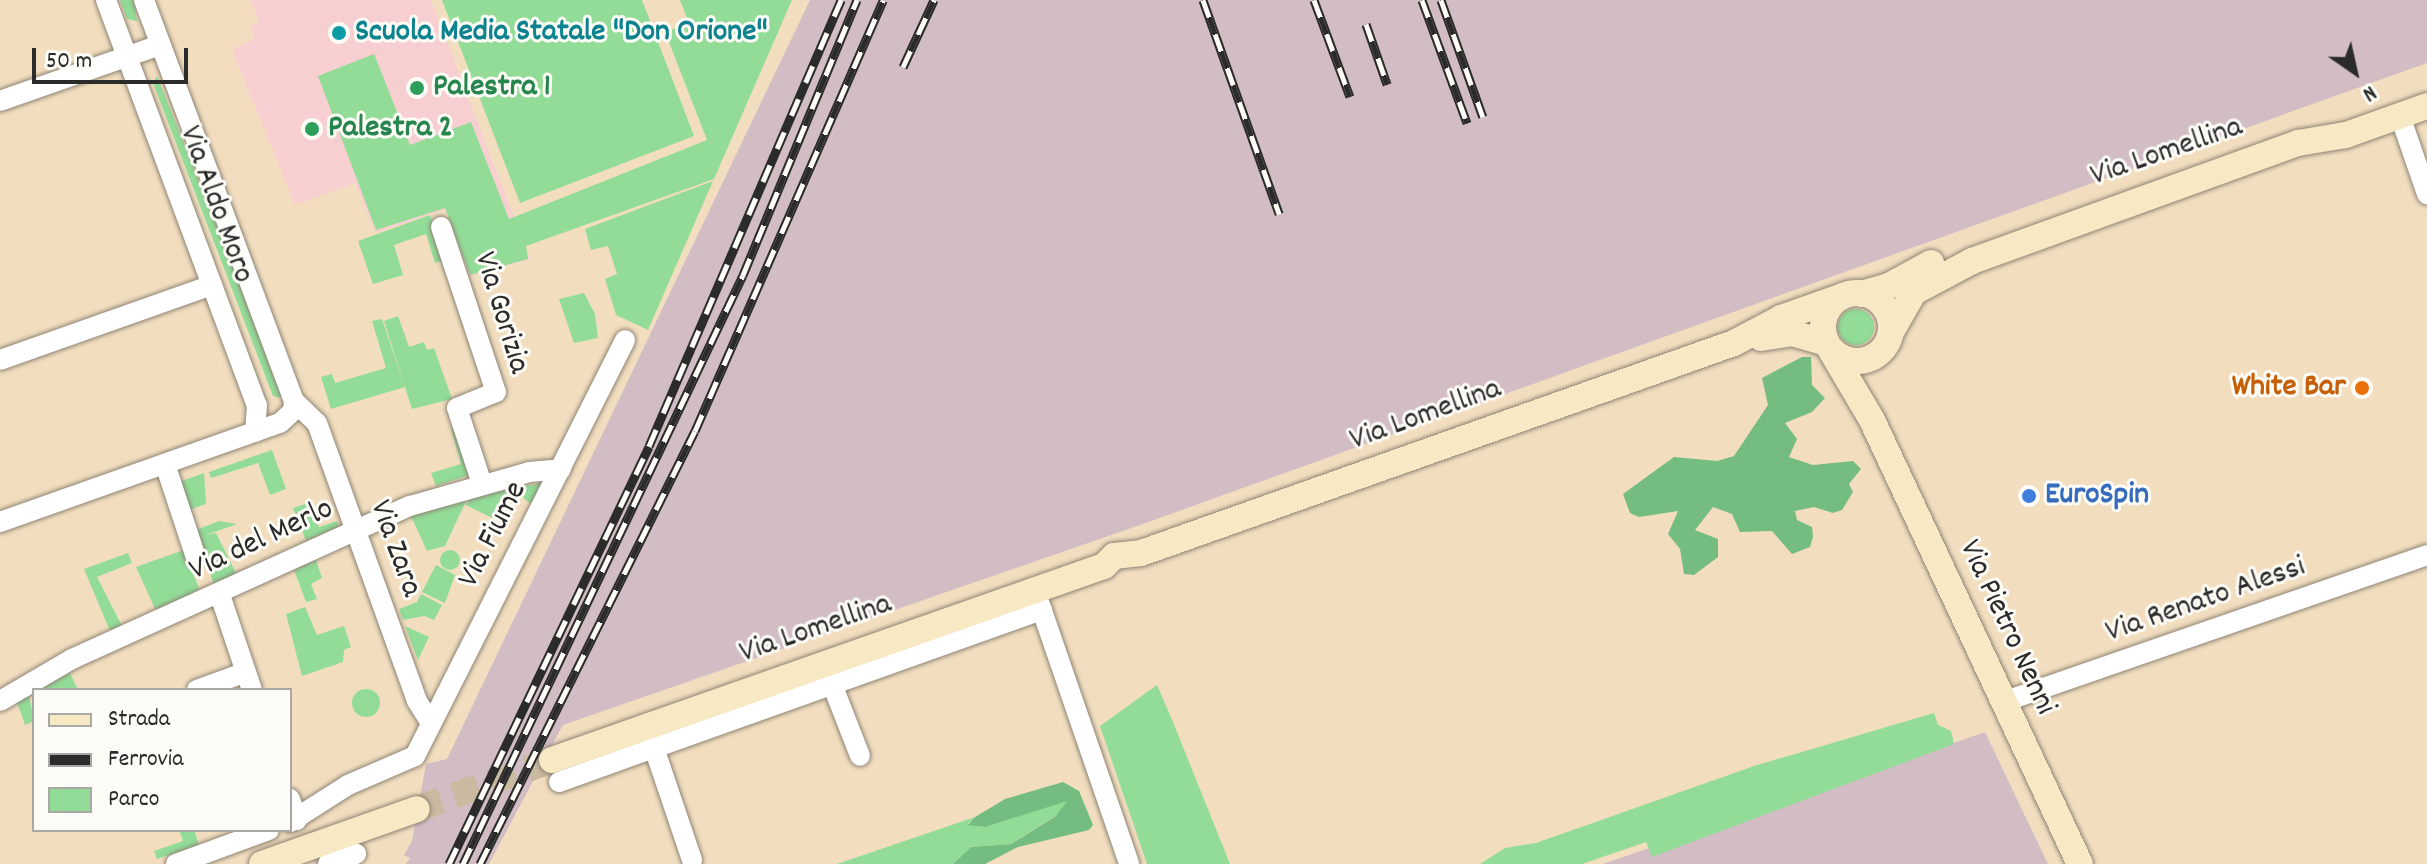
<!DOCTYPE html>
<style>
body{margin:0}
#map{position:relative;width:2427px;height:864px;overflow:hidden;background:#f2debf;font-family:Dekko,sans-serif}
div>[style]{position:absolute}
.built>*{inset:0;background:#f7cfd0}
.industrial>*{inset:0;background:#d2bdc5}
.green>*{inset:0;background:#92dc98}
.round{border-radius:50%}
.forest>*{inset:0;background:#75bc80}
.secondary-tunnel>*{height:26px;margin-top:-13px;transform-origin:0;background:repeating-linear-gradient(90deg,#cabaa1 0 26px,transparent 0 39px)}
.roads{filter:drop-shadow(0 0 2px #8e8475) drop-shadow(0 0 2px #8e8475)}
.street>*{height:20px;margin:-10px;padding:0 10px;transform-origin:10px;border-radius:10px;background:#fff}
.secondary>*{height:26px;margin:-13px;padding:0 13px;transform-origin:13px;border-radius:13px;background:#f7e9c3}
.secondary>.ring{margin:-13px;padding:0;box-sizing:content-box;background:none;border:26px solid #f7e9c3;border-radius:50%}
.rail>*{height:9px;margin-top:-4.5px;transform-origin:0;background:repeating-linear-gradient(90deg,#fdfcf7 0 18px,#2b2b2b 0 36px);box-sizing:border-box;border-block:2px solid #2b2b2b}
.dots>*{width:22px;height:22px;translate:-50% -50%;box-sizing:border-box;border:4px solid #fdfcf7;border-radius:50%}
span{translate:-50% -50%;white-space:nowrap;text-align:center;line-height:1.15;-webkit-text-stroke:6px #fdfcf7;paint-order:stroke}
.culture-label{font-size:32px;color:#0d838f;font-weight:700}
.left{translate:0 -50%;text-align:left}
.leisure-label{font-size:32px;color:#27864d;font-weight:700}
.street-label{font-size:32px;color:#2b2b2b}
.food-label{font-size:32px;color:#c56008;font-weight:700}
.right{translate:-100% -50%;text-align:right}
.shop-label{font-size:32px;color:#366cbe;font-weight:700}
.legend{position:absolute;left:32px;top:688px;width:260px;height:144px;box-sizing:border-box;background:#fdfcf7;border:2px solid #a9a8a5;margin:0;padding:10px 14px;list-style:none;font-size:24px;color:#2b2b2b}
.legend li{display:flex;align-items:center;gap:16px;height:40px}
.legend b{width:40px;border:2px solid #a9a8a5}
.north{position:absolute;left:2315px;top:32px;width:80px;height:80px;-webkit-text-stroke:6px #fdfcf7;paint-order:stroke;rotate:146deg;font-size:22px;font-weight:700;line-height:32px;text-align:center;color:#2b2b2b}
.north::after{content:'';display:block;margin:auto;width:28px;height:36px;background:#2b2b2b;clip-path:polygon(50% 0,100% 100%,50% 72%,0 100%)}
.scale{position:absolute;left:32px;top:48px;width:156px;height:36px;box-sizing:border-box;border:4px solid #2b2b2b;border-top:0;padding-left:10px;font-size:24px;line-height:28px;white-space:nowrap;color:#2b2b2b;-webkit-text-stroke:6px #fdfcf7;paint-order:stroke}
</style>
<div id="map">
<div class="built">
<div style="clip-path:polygon(251px 0,431px 0,530px 259px,468px 277px,445px 209px,376px 233px,355px 183px,295px 205px,232px 50px,255px 38px,250px 26px,259px 22px)"></div>
</div>
<div class="industrial">
<div style="clip-path:polygon(810px 0,2427px 0,2427px 63px,1140px 525px,563px 725px,489px 864px,406px 864px,410px 858px,404px 855px,412px 841px,426px 764px,447px 759px)"></div>
<div style="clip-path:polygon(1985px 732px,2048px 864px,1603px 864px)"></div>
</div>
<div class="green">
<div style="clip-path:polygon(120px 0,134px 0,137px 21px,127px 19px)"></div>
<div style="clip-path:polygon(442px 0,642px 0,694px 136px,520px 203px)"></div>
<div style="clip-path:polygon(680px 0,792px 0,714px 179px,526px 246px,528px 259px,470px 275px,445px 208px,376px 230px,318px 76px,374px 54px,410px 145px,471px 122px,509px 219px,707px 140px,665px 32px,689px 23px)"></div>
<div style="clip-path:polygon(157px 76px,283px 392px,280px 398px,273px 396px,153px 83px)"></div>
<div style="clip-path:polygon(713px 181px,648px 330px,616px 315px,605px 279px,617px 274px,608px 246px,591px 250px,585px 229px)"></div>
<div style="clip-path:polygon(430px 215px,445px 260px,435px 263px,426px 234px,394px 245px,403px 275px,373px 284px,358px 241px)"></div>
<div style="clip-path:polygon(584px 293px,595px 314px,598px 338px,574px 343px,559px 299px)"></div>
<div class="round" style="left:1838px;top:309px;width:36px;height:36px"></div>
<div style="clip-path:polygon(398px 316px,409px 347px,424px 342px,427px 350px,434px 348px,452px 399px,412px 409px,384px 321px)"></div>
<div style="clip-path:polygon(382px 319px,405px 387px,331px 409px,321px 377px,332px 374px,335px 383px,386px 368px,372px 321px)"></div>
<div style="clip-path:polygon(457px 428px,472px 474px,436px 486px,431px 473px,461px 464px,451px 429px)"></div>
<div style="clip-path:polygon(272px 450px,286px 489px,270px 495px,258px 463px,211px 478px,209px 472px)"></div>
<div style="clip-path:polygon(204px 473px,206px 504px,189px 510px,179px 482px)"></div>
<div style="clip-path:polygon(542px 483px,531px 504px,515px 491px,507px 500px,502px 498px,492px 518px,466px 505px,470px 496px)"></div>
<div style="clip-path:polygon(468px 497px,445px 546px,427px 551px,411px 516px)"></div>
<div style="clip-path:polygon(308px 503px,319px 527px,337px 521px,339px 527px,306px 541px,293px 508px)"></div>
<div style="clip-path:polygon(219px 521px,237px 524px,206px 535px,216px 533px,237px 575px,214px 585px,196px 530px)"></div>
<div class="round" style="left:440px;top:550px;width:20px;height:20px"></div>
<div style="clip-path:polygon(184px 550px,200px 591px,156px 611px,136px 567px)"></div>
<div style="clip-path:polygon(128px 553px,132px 563px,97px 577px,122px 626px,110px 631px,84px 569px)"></div>
<div style="clip-path:polygon(316px 560px,322px 578px,311px 584px,317px 599px,306px 602px,294px 570px)"></div>
<div style="clip-path:polygon(436px 565px,455px 575px,445px 603px,422px 592px)"></div>
<div style="clip-path:polygon(421px 594px,442px 605px,434px 620px,424px 616px,403px 620px,399px 609px,417px 602px)"></div>
<div style="clip-path:polygon(305px 607px,317px 635px,344px 626px,351px 647px,344px 650px,343px 662px,302px 676px,286px 614px)"></div>
<div style="clip-path:polygon(405px 626px,429px 637px,418px 660px)"></div>
<div style="clip-path:polygon(70px 673px,78px 690px,43px 690px,42px 688px)"></div>
<div style="clip-path:polygon(1157px 685px,1173px 722px,1230px 864px,1147px 864px,1100px 726px)"></div>
<div class="round" style="left:352px;top:689px;width:28px;height:28px"></div>
<div style="clip-path:polygon(29px 695px,34px 721px,25px 725px,17px 702px)"></div>
<div style="clip-path:polygon(1934px 713px,1938px 725px,1951px 731px,1954px 744px,1652px 857px,1646px 842px,1582px 864px,1480px 864px,1505px 848px,1536px 843px,1754px 766px)"></div>
<div style="clip-path:polygon(1067px 800px,1065px 810px,1011px 844px,971px 847px,953px 864px,837px 864px,975px 817px,968px 824px,985px 827px)"></div>
<div style="clip-path:polygon(179px 830px,194px 830px,199px 845px,157px 859px,154px 851px,183px 841px)"></div>
</div>
<div class="forest">
<div style="clip-path:polygon(1802px 357px,1811px 357px,1812px 385px,1825px 398px,1812px 412px,1785px 423px,1797px 439px,1789px 457px,1813px 465px,1853px 461px,1861px 469px,1849px 484px,1853px 492px,1842px 510px,1833px 513px,1814px 507px,1795px 511px,1797px 520px,1812px 527px,1813px 537px,1810px 547px,1792px 554px,1772px 531px,1740px 532px,1732px 514px,1713px 507px,1695px 530px,1718px 539px,1718px 557px,1694px 575px,1684px 574px,1680px 549px,1668px 534px,1678px 511px,1639px 517px,1630px 513px,1623px 494px,1674px 457px,1717px 461px,1734px 456px,1768px 405px,1762px 378px)"></div>
<div style="clip-path:polygon(1063px 782px,1079px 791px,1093px 825px,1089px 830px,1018px 847px,985px 864px,953px 864px,971px 847px,1011px 844px,1056px 816px,1067px 801px,985px 827px,968px 825px,975px 817px,1005px 799px)"></div>
</div>
<div class="secondary-tunnel">
<div style="left:417px;top:809px;width:144px;rotate:-19.9deg"></div>
</div>
<div class="roads">
<div class="street">
<div style="left:106px;top:0;width:432px;rotate:69.6deg"></div>
<div style="left:257px;top:405px;width:27px;rotate:94deg"></div>
<div style="left:144px;top:0;width:428px;rotate:69.5deg"></div>
<div style="left:0;top:101px;width:170px;rotate:-19.3deg"></div>
<div style="left:2400px;top:116px;width:83px;rotate:70.9deg"></div>
<div style="left:441px;top:227px;width:174px;rotate:71.6deg"></div>
<div style="left:496px;top:392px;width:42px;rotate:157.7deg"></div>
<div style="left:457px;top:408px;width:80px;rotate:71.8deg"></div>
<div style="left:0;top:360px;width:225px;rotate:-19.5deg"></div>
<div style="left:294px;top:401px;width:32px;rotate:44deg"></div>
<div style="left:317px;top:423px;width:295px;rotate:70.2deg"></div>
<div style="left:417px;top:701px;width:26px;rotate:58deg"></div>
<div style="left:165px;top:464px;width:99px;rotate:71.7deg"></div>
<div style="left:0;top:522px;width:297px;rotate:-19.5deg"></div>
<div style="left:280px;top:423px;width:18px;rotate:-43deg"></div>
<div style="left:293px;top:411px;width:10px;rotate:-84deg"></div>
<div style="left:220px;top:595px;width:100px;rotate:71.4deg"></div>
<div style="left:1038px;top:599px;width:280px;rotate:71deg"></div>
<div style="left:832px;top:684px;width:77px;rotate:68.7deg"></div>
<div style="left:197px;top:690px;width:52px;rotate:-20.2deg"></div>
<div style="left:0;top:701px;width:83px;rotate:-30.3deg"></div>
<div style="left:72px;top:659px;width:371px;rotate:-24.4deg"></div>
<div style="left:410px;top:506px;width:124px;rotate:-15.9deg"></div>
<div style="left:529px;top:472px;width:32px;rotate:-5deg"></div>
<div style="left:2003px;top:702px;width:449px;rotate:-19.1deg"></div>
<div style="left:559px;top:782px;width:101px;rotate:-19.7deg"></div>
<div style="left:290px;top:799px;width:22px;rotate:72deg"></div>
<div style="left:290px;top:822px;width:69px;rotate:-32.5deg"></div>
<div style="left:348px;top:785px;width:73px;rotate:-23.4deg"></div>
<div style="left:415px;top:756px;width:466px;rotate:-63.2deg"></div>
<div style="left:692px;top:860px;width:118px;rotate:-108.7deg"></div>
<div style="left:654px;top:748px;width:412px;rotate:-19.6deg"></div>
<div style="left:176px;top:864px;width:99px;rotate:-20.1deg"></div>
<div style="left:328px;top:864px;width:30px;rotate:-20deg"></div>
</div>
<div class="secondary">
<div class="ring" style="left:1823px;top:293px;width:42px;height:42px"></div>
<div style="left:1861px;top:294px;width:29px;rotate:-16deg"></div>
<div style="left:1889px;top:286px;width:48px;rotate:-28.7deg"></div>
<div style="left:1891px;top:332px;width:46px;rotate:-60.1deg"></div>
<div style="left:1914px;top:292px;width:66px;rotate:-28.1deg"></div>
<div style="left:1972px;top:261px;width:347px;rotate:-19.9deg"></div>
<div style="left:2298px;top:143px;width:49px;rotate:-9.5deg"></div>
<div style="left:2346px;top:135px;width:86px;rotate:-19.7deg"></div>
<div style="left:1761px;top:338px;width:31px;rotate:-9deg"></div>
<div style="left:1792px;top:333px;width:35px;rotate:16deg"></div>
<div style="left:1830px;top:349px;width:82px;rotate:59.4deg"></div>
<div style="left:1872px;top:420px;width:490px;rotate:64.9deg"></div>
<div style="left:552px;top:760px;width:585px;rotate:-19.36deg"></div>
<div style="left:1104px;top:566px;width:14px;rotate:-45deg"></div>
<div style="left:1114px;top:556px;width:27px;rotate:-6deg"></div>
<div style="left:1141px;top:553px;width:629px;rotate:-19.5deg"></div>
<div style="left:1734px;top:343px;width:53px;rotate:-28deg"></div>
<div style="left:1781px;top:318px;width:66px;rotate:-19.5deg"></div>
<div style="left:262px;top:864px;width:164px;rotate:-19.5deg"></div>
</div>
</div>
<div class="rail">
<div style="left:1203px;top:0;width:227px;rotate:70.4deg"></div>
<div style="left:1314px;top:0;width:103px;rotate:69.6deg"></div>
<div style="left:1422px;top:0;width:131px;rotate:69.9deg"></div>
<div style="left:1441px;top:0;width:124px;rotate:70.3deg"></div>
<div style="left:1366px;top:24px;width:64px;rotate:70.7deg"></div>
<div style="left:903px;top:67px;width:74px;rotate:-65.2deg"></div>
<div style="left:449px;top:864px;width:463px;rotate:-64.4deg"></div>
<div style="left:649px;top:446px;width:486px;rotate:-66.7deg"></div>
<div style="left:463px;top:864px;width:652px;rotate:-64.57deg"></div>
<div style="left:743px;top:275px;width:298px;rotate:-67.5deg"></div>
<div style="left:480px;top:864px;width:483px;rotate:-63.6deg"></div>
<div style="left:695px;top:431px;width:470px;rotate:-66.4deg"></div>
</div>
<div class="dots">
<div style="left:339px;top:33px;background:#0f9aa8"></div>
<div style="left:417px;top:88px;background:#2e9e5b"></div>
<div style="left:312px;top:129px;background:#2e9e5b"></div>
<div style="left:2362px;top:388px;background:#e8710a"></div>
<div style="left:2029px;top:496px;background:#3f7fe0"></div>
</div>
<div class="culture-label">
<span class="left" style="left:355px;top:33px">Scuola Media Statale "Don Orione"</span>
</div>
<div class="leisure-label">
<span class="left" style="left:433px;top:88px">Palestra 1</span>
<span class="left" style="left:328px;top:129px">Palestra 2</span>
</div>
<div class="street-label">
<span style="left:2167px;top:153px;rotate:-19deg">Via Lomellina</span>
<span style="left:215px;top:205px;rotate:70deg">Via Aldo Moro</span>
<span style="left:500px;top:313px;rotate:73deg">Via Gorizia</span>
<span style="left:1426px;top:416px;rotate:-20deg">Via Lomellina</span>
<span style="left:494px;top:535px;rotate:-63deg">Via Fiume</span>
<span style="left:262px;top:541px;rotate:-25deg">Via del Merlo</span>
<span style="left:394px;top:549px;rotate:70deg">Via Zara</span>
<span style="left:2206px;top:601px;rotate:-19deg">Via Renato Alessi</span>
<span style="left:2006px;top:628px;rotate:65deg">Via Pietro Nenni</span>
<span style="left:816px;top:630px;rotate:-19deg">Via Lomellina</span>
</div>
<div class="food-label">
<span class="right" style="left:2346px;top:388px">White Bar</span>
</div>
<div class="shop-label">
<span class="left" style="left:2045px;top:496px">EuroSpin</span>
</div>
<ul class="legend">
<li><b style="height:10px;background:#f7e9c3"></b>Strada</li>
<li><b style="height:10px;background:#2b2b2b"></b>Ferrovia</li>
<li><b style="height:22px;background:#92dc98"></b>Parco</li>
</ul>
<div class="north">N</div>
<div class="scale">50 m</div>
</div>
